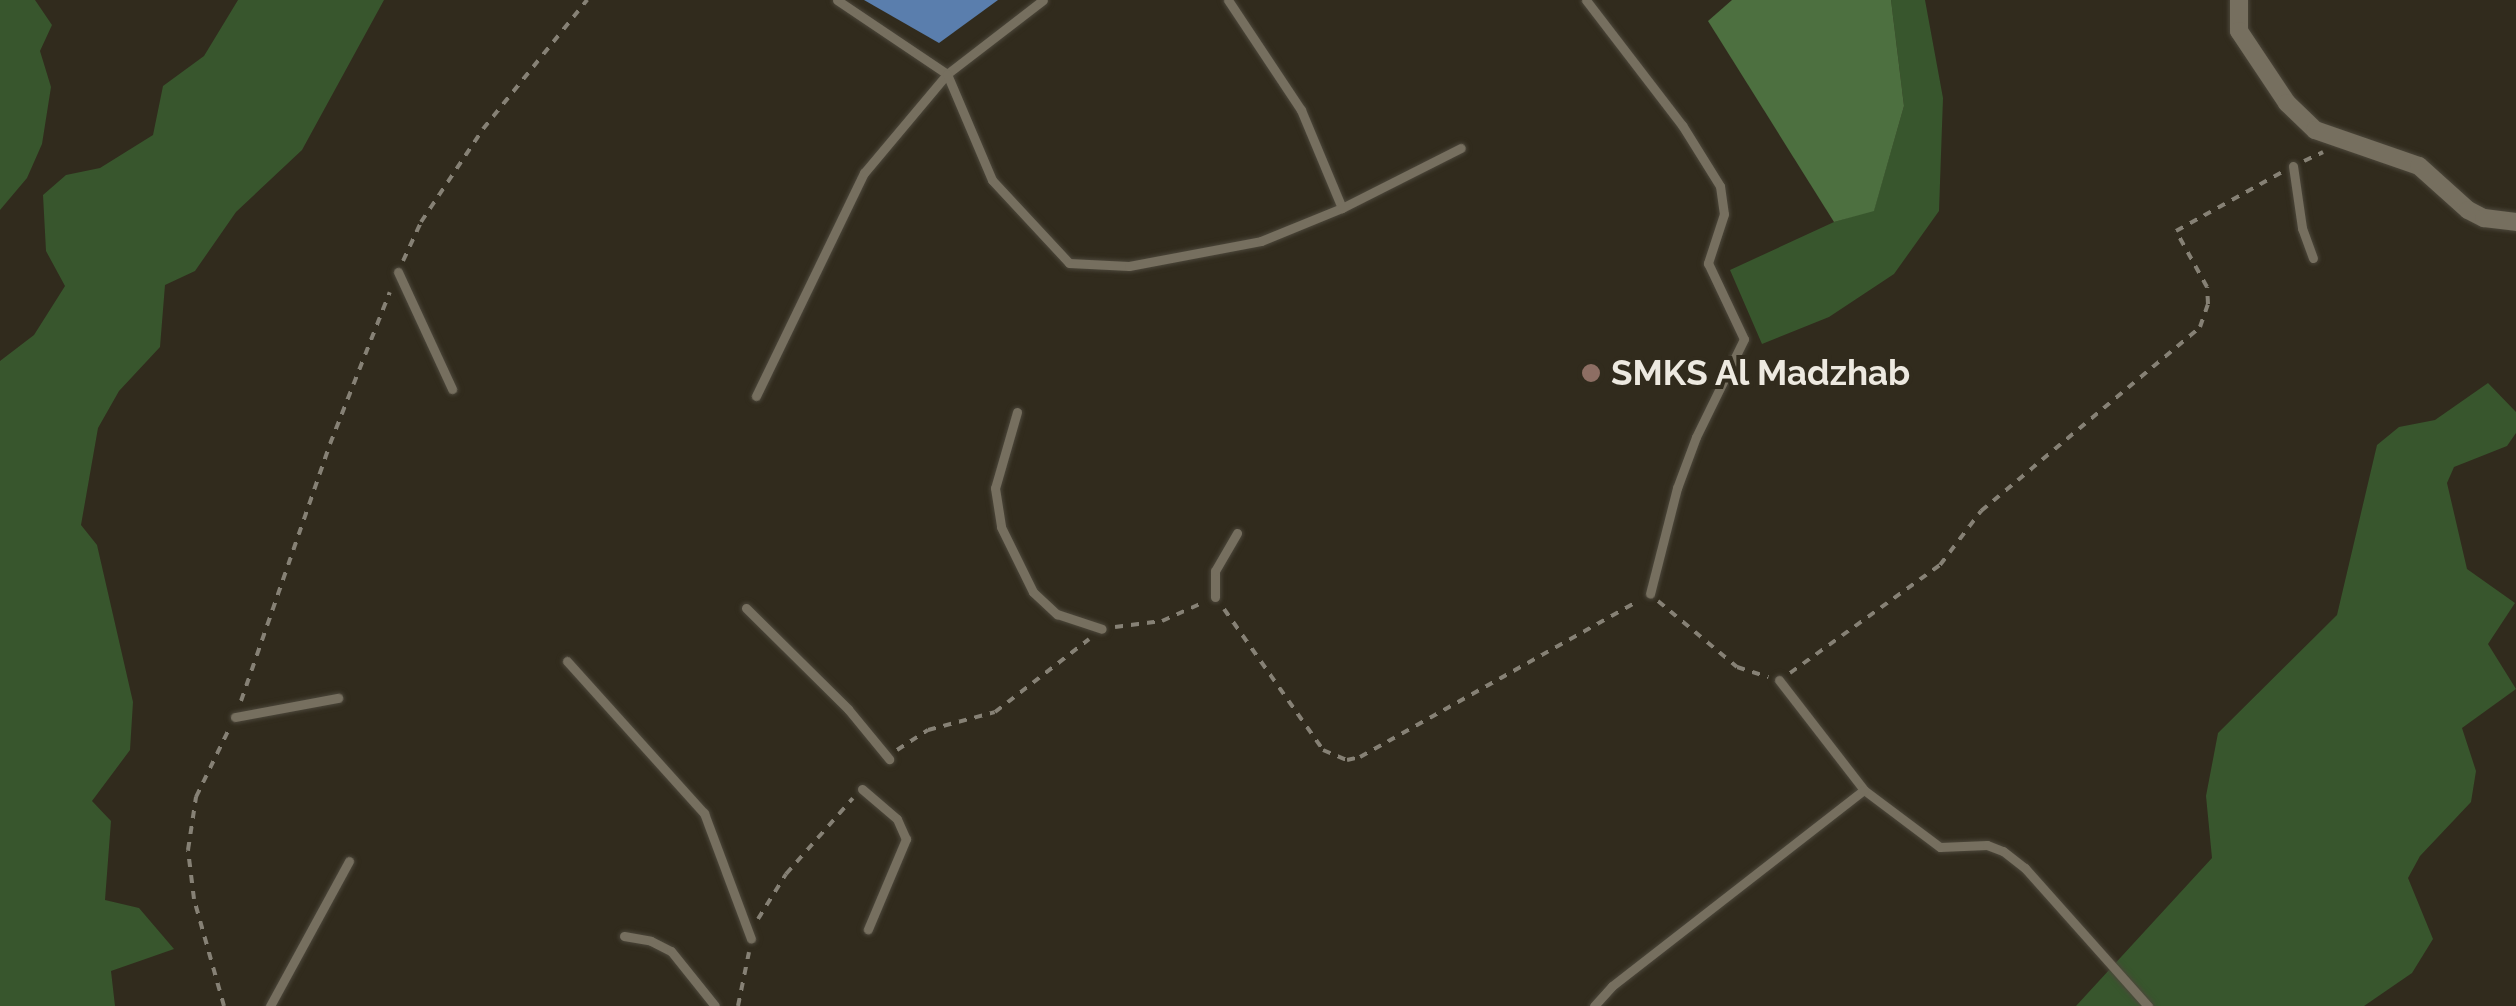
<!DOCTYPE html>
<style>
body{margin:0}
#map{position:relative;width:2516px;height:1006px;overflow:hidden;background:#312b1d;font-family:Raleway,sans-serif}
div>[style]{position:absolute}
.green>*{inset:0;background:#38562d}
.forest>*{inset:0;background:#4d7040}
.water>*{inset:0;background:#5a7ead}
.path>*{height:4px;margin-top:-2px;transform-origin:0;background:repeating-linear-gradient(90deg,#868175 0 8px,transparent 0 16px)}
.roads{filter:drop-shadow(0 0 2px #4c473b) drop-shadow(0 0 2px #4c473b)}
.lane>*{height:9px;margin:-4.5px;padding:0 4.5px;transform-origin:4.5px;border-radius:4.5px;background:#766f5f}
.street>*{height:18px;margin:-9px;padding:0 9px;transform-origin:9px;border-radius:9px;background:#766f5f}
.dots>*{width:28px;height:28px;translate:-50% -50%;box-sizing:border-box;border:5px solid #312b1d;border-radius:50%}
span{translate:-50% -50%;white-space:nowrap;text-align:center;line-height:1.15;-webkit-text-stroke:8px #312b1d;paint-order:stroke}
.poi-label{font-size:35px;color:#ede9e0;font-weight:700}
.left{translate:0 -50%;text-align:left}
</style>
<div id="map">
<div class="green">
<div style="clip-path:polygon(0 0,35px 0,52px 25px,40px 51px,51px 87px,42px 144px,27px 178px,0 210px)"></div>
<div style="clip-path:polygon(238px 0,384px 0,302px 150px,236px 212px,195px 271px,165px 285px,160px 347px,119px 391px,98px 428px,81px 525px,97px 545px,133px 702px,130px 750px,92px 801px,111px 821px,105px 900px,139px 908px,174px 949px,111px 971px,115px 1006px,0 1006px,0 361px,34px 335px,65px 286px,46px 251px,43px 195px,66px 175px,100px 168px,153px 135px,163px 86px,204px 56px)"></div>
<div style="clip-path:polygon(1891px 0,1925px 0,1943px 98px,1939px 211px,1894px 274px,1829px 317px,1762px 344px,1730px 270px,1834px 222px,1874px 210px,1904px 106px)"></div>
<div style="clip-path:polygon(2488px 383px,2516px 412px,2516px 433px,2507px 446px,2454px 467px,2447px 483px,2467px 569px,2515px 603px,2488px 644px,2516px 689px,2462px 728px,2476px 771px,2471px 802px,2420px 856px,2408px 878px,2433px 939px,2412px 973px,2364px 1006px,2076px 1006px,2212px 858px,2206px 796px,2218px 733px,2337px 615px,2377px 445px,2399px 427px,2435px 420px)"></div>
</div>
<div class="forest">
<div style="clip-path:polygon(1732px 0,1891px 0,1904px 106px,1874px 211px,1834px 222px,1708px 21px)"></div>
</div>
<div class="water">
<div style="clip-path:polygon(864px 0,998px 0,939px 43px)"></div>
</div>
<div class="path">
<div style="left:2304px;top:161px;width:21px;rotate:-25deg"></div>
<div style="left:403px;top:261px;width:43px;rotate:-65.2deg"></div>
<div style="left:421px;top:222px;width:112px;rotate:-56.3deg"></div>
<div style="left:483px;top:129px;width:166px;rotate:-51.1deg"></div>
<div style="left:1658px;top:601px;width:103px;rotate:39.9deg"></div>
<div style="left:1737px;top:667px;width:33px;rotate:18deg"></div>
<div style="left:1224px;top:609px;width:172px;rotate:54.9deg"></div>
<div style="left:1323px;top:750px;width:26px;rotate:23deg"></div>
<div style="left:1347px;top:760px;width:13px;rotate:-13deg"></div>
<div style="left:1360px;top:757px;width:319px;rotate:-29.3deg"></div>
<div style="left:1115px;top:627px;width:47px;rotate:-7.3deg"></div>
<div style="left:1162px;top:621px;width:44px;rotate:-24.2deg"></div>
<div style="left:1790px;top:673px;width:185px;rotate:-35.8deg"></div>
<div style="left:1940px;top:565px;width:68px;rotate:-52.8deg"></div>
<div style="left:1981px;top:511px;width:286px;rotate:-40deg"></div>
<div style="left:2200px;top:327px;width:24px;rotate:-71deg"></div>
<div style="left:2208px;top:304px;width:17px;rotate:-93deg"></div>
<div style="left:2207px;top:287px;width:64px;rotate:-119deg"></div>
<div style="left:2176px;top:231px;width:121px;rotate:-29.1deg"></div>
<div style="left:241px;top:701px;width:272px;rotate:-70.9deg"></div>
<div style="left:330px;top:444px;width:163px;rotate:-68.5deg"></div>
<div style="left:897px;top:750px;width:37px;rotate:-33deg"></div>
<div style="left:928px;top:730px;width:69px;rotate:-15deg"></div>
<div style="left:995px;top:712px;width:119px;rotate:-37.8deg"></div>
<div style="left:758px;top:919px;width:53px;rotate:-58.1deg"></div>
<div style="left:786px;top:874px;width:101px;rotate:-48.6deg"></div>
<div style="left:224px;top:1006px;width:111px;rotate:-105.7deg"></div>
<div style="left:194px;top:899px;width:49px;rotate:-97deg"></div>
<div style="left:188px;top:850px;width:54px;rotate:-81.4deg"></div>
<div style="left:196px;top:797px;width:76px;rotate:-64.1deg"></div>
<div style="left:738px;top:1006px;width:55px;rotate:-78.5deg"></div>
</div>
<div class="roads">
<div class="lane">
<div style="left:837px;top:0;width:133px;rotate:33.9deg"></div>
<div style="left:947px;top:74px;width:121px;rotate:-37.6deg"></div>
<div style="left:1228px;top:0;width:132px;rotate:56.4deg"></div>
<div style="left:1301px;top:110px;width:106px;rotate:67.3deg"></div>
<div style="left:1586px;top:0;width:158px;rotate:52.5deg"></div>
<div style="left:1682px;top:125px;width:72px;rotate:58.1deg"></div>
<div style="left:1720px;top:186px;width:28px;rotate:82deg"></div>
<div style="left:1724px;top:214px;width:52px;rotate:108.1deg"></div>
<div style="left:1708px;top:263px;width:84px;rotate:64.7deg"></div>
<div style="left:1744px;top:339px;width:109px;rotate:116.1deg"></div>
<div style="left:1696px;top:437px;width:54px;rotate:110.4deg"></div>
<div style="left:1677px;top:488px;width:109px;rotate:104.3deg"></div>
<div style="left:2293px;top:166px;width:63px;rotate:81.7deg"></div>
<div style="left:2302px;top:228px;width:32px;rotate:70deg"></div>
<div style="left:398px;top:272px;width:129px;rotate:65.2deg"></div>
<div style="left:756px;top:396px;width:248px;rotate:-64.2deg"></div>
<div style="left:864px;top:173px;width:129px;rotate:-50deg"></div>
<div style="left:947px;top:74px;width:115px;rotate:67deg"></div>
<div style="left:992px;top:180px;width:113px;rotate:47.1deg"></div>
<div style="left:1069px;top:263px;width:60px;rotate:2.9deg"></div>
<div style="left:1129px;top:266px;width:134px;rotate:-10.7deg"></div>
<div style="left:1261px;top:241px;width:87px;rotate:-22.2deg"></div>
<div style="left:1342px;top:208px;width:133px;rotate:-26.8deg"></div>
<div style="left:1017px;top:412px;width:79px;rotate:106.1deg"></div>
<div style="left:995px;top:488px;width:39px;rotate:81deg"></div>
<div style="left:1001px;top:527px;width:72px;rotate:63.8deg"></div>
<div style="left:1033px;top:592px;width:33px;rotate:43deg"></div>
<div style="left:1057px;top:614px;width:47px;rotate:18.4deg"></div>
<div style="left:1215px;top:597px;width:26px;rotate:-90deg"></div>
<div style="left:1215px;top:571px;width:44px;rotate:-59.9deg"></div>
<div style="left:746px;top:608px;width:144px;rotate:44.7deg"></div>
<div style="left:848px;top:709px;width:65px;rotate:50.6deg"></div>
<div style="left:567px;top:661px;width:205px;rotate:48deg"></div>
<div style="left:704px;top:813px;width:134px;rotate:69.5deg"></div>
<div style="left:1779px;top:680px;width:139px;rotate:52.3deg"></div>
<div style="left:1864px;top:790px;width:95px;rotate:36.9deg"></div>
<div style="left:1940px;top:847px;width:47px;rotate:-2.4deg"></div>
<div style="left:1987px;top:845px;width:17px;rotate:21deg"></div>
<div style="left:2003px;top:851px;width:28px;rotate:38deg"></div>
<div style="left:2025px;top:868px;width:185px;rotate:48.3deg"></div>
<div style="left:235px;top:717px;width:105px;rotate:-10.5deg"></div>
<div style="left:862px;top:789px;width:46px;rotate:40.6deg"></div>
<div style="left:897px;top:819px;width:22px;rotate:66deg"></div>
<div style="left:906px;top:839px;width:98px;rotate:112.9deg"></div>
<div style="left:624px;top:936px;width:27px;rotate:10deg"></div>
<div style="left:651px;top:941px;width:22px;rotate:27deg"></div>
<div style="left:671px;top:951px;width:70px;rotate:51.3deg"></div>
<div style="left:270px;top:1006px;width:165px;rotate:-61.4deg"></div>
<div style="left:1594px;top:1006px;width:27px;rotate:-48deg"></div>
<div style="left:1612px;top:986px;width:319px;rotate:-37.9deg"></div>
</div>
<div class="street">
<div style="left:2239px;top:0;width:31px;rotate:90deg"></div>
<div style="left:2239px;top:31px;width:87px;rotate:56.3deg"></div>
<div style="left:2287px;top:103px;width:39px;rotate:44deg"></div>
<div style="left:2315px;top:130px;width:110px;rotate:19.1deg"></div>
<div style="left:2419px;top:166px;width:66px;rotate:41.9deg"></div>
<div style="left:2468px;top:210px;width:18px;rotate:27deg"></div>
<div style="left:2484px;top:218px;width:32px;rotate:7deg"></div>
</div>
</div>
<div class="dots">
<div style="left:1591px;top:373px;background:#8d6e63"></div>
</div>
<div class="poi-label">
<span class="left" style="left:1611px;top:373px">SMKS Al Madzhab</span>
</div>
</div>
